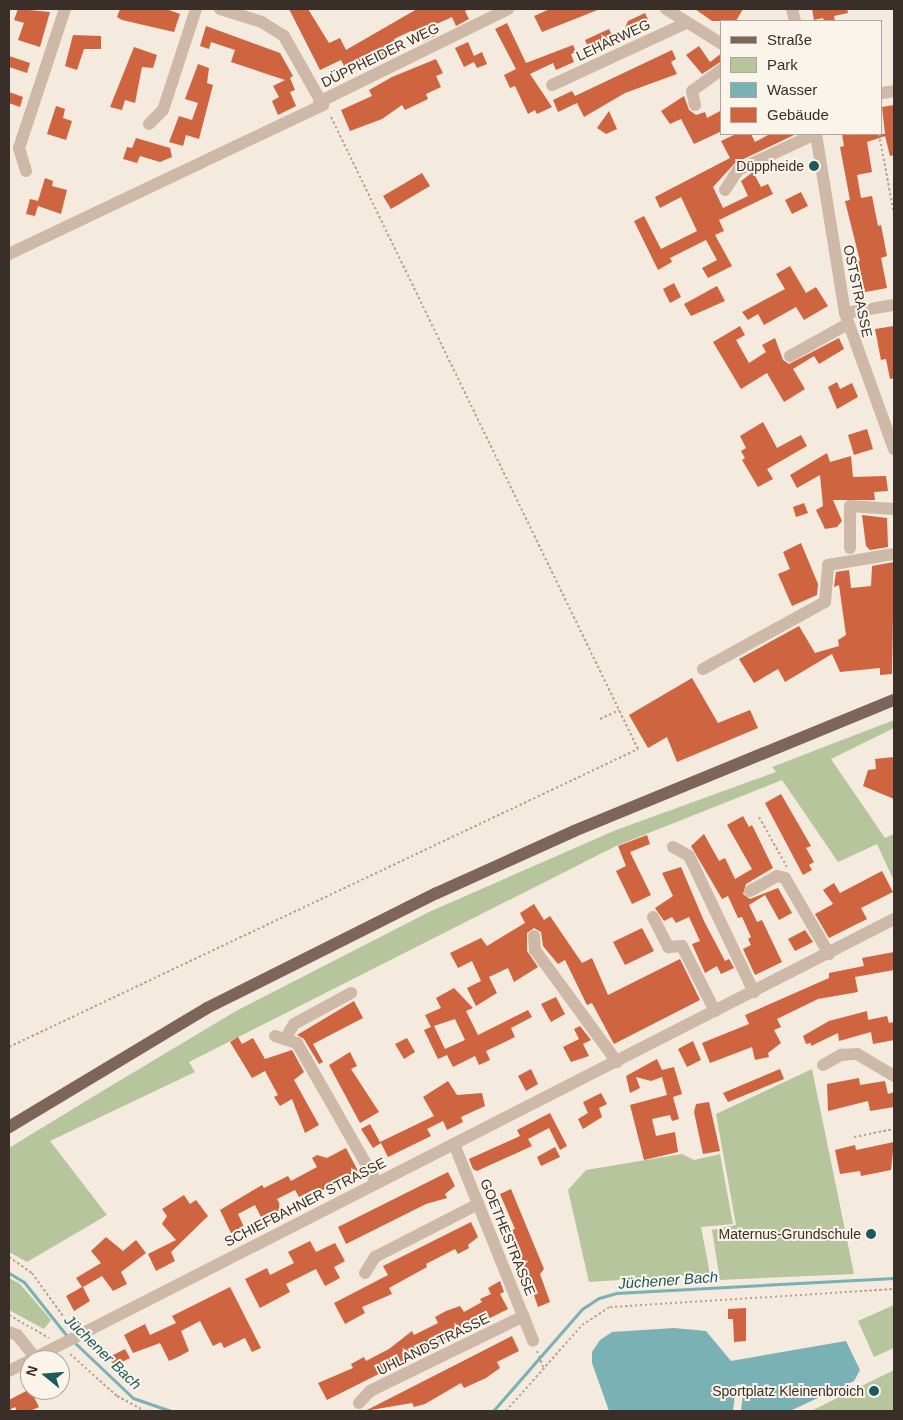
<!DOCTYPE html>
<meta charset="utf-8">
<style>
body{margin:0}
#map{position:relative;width:903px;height:1420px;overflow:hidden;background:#f4eadd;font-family:Helvetica,sans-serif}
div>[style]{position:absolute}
.green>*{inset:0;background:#b7c59c}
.water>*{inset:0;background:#7ab1b4}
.stream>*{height:3px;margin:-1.5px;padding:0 1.5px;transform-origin:1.5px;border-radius:1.5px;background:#7ab1b4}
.building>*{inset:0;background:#cf6441}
.path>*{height:2px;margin-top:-1px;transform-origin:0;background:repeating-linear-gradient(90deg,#baa392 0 2.5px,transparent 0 5px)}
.minor>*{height:12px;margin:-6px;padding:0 6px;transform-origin:6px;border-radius:6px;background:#ceb9a8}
.major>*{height:12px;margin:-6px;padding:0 6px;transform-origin:6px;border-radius:6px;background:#7d6559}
.dots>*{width:14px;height:14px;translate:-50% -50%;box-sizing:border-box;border:2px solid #fbf4ea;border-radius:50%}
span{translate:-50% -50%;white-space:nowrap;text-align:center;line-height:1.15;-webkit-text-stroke:4px #fbf4ea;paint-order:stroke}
.street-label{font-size:14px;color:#3a2e29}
.poi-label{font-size:14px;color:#3a2e29}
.right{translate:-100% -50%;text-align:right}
.water-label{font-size:15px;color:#1b5a5f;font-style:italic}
.frame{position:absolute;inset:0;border:10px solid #3a2e29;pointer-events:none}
.legend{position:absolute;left:720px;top:20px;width:162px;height:115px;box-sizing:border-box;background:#fbf4ea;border:1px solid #aea59d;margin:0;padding:6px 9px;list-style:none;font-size:15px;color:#3a2e29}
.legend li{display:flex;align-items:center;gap:10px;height:25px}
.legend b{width:25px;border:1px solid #aea59d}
.north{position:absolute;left:20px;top:1350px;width:50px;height:50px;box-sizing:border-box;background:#fbf4ea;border:1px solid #aea59d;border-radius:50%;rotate:287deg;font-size:14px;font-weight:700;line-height:20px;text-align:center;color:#3a2e29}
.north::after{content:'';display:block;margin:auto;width:18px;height:22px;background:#1b5a5f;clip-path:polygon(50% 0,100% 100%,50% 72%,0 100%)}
</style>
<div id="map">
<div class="green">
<div style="clip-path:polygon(894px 720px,894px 728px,831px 759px,885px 838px,894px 834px,894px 881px,877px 844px,838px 862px,782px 780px,616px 846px,189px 1062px,195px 1072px,50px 1141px,107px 1215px,27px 1262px,9px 1252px,9px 1148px,99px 1093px,236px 1011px,429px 912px,616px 830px,776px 772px,772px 767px)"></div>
<div style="clip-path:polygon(812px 1069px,854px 1274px,720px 1280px,712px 1230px,736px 1225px,716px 1114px)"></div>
<div style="clip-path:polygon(682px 1154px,694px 1160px,720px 1154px,733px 1224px,701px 1227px,710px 1274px,589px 1282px,568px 1190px,586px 1170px)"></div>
<div style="clip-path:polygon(9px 1278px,20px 1284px,51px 1320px,44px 1329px,9px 1310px)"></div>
<div style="clip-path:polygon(894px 1305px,894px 1348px,874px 1357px,858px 1321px)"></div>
<div style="clip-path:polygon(894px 1370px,894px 1411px,811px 1411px)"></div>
</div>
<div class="water">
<div style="clip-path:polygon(674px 1328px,706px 1331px,731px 1361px,846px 1341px,860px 1370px,854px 1381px,790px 1411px,741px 1411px,744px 1384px,736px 1385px,733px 1411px,609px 1411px,592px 1363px,592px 1352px,600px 1340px,612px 1332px)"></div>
</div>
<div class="stream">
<div style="left:9px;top:1273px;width:17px;rotate:31deg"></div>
<div style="left:24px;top:1282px;width:69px;rotate:51.5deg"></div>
<div style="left:74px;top:1342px;width:81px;rotate:43.5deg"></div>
<div style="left:133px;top:1398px;width:40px;rotate:18.9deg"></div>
<div style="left:493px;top:1411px;width:135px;rotate:-48.9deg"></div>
<div style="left:582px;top:1309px;width:20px;rotate:-33deg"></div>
<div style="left:599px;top:1298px;width:18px;rotate:-16deg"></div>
<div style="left:616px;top:1293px;width:278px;rotate:-3.1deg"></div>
</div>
<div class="building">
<div style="clip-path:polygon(18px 9px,50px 12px,40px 47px,18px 40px,24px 23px,14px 20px)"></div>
<div style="clip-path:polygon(120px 9px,166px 9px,180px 14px,174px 32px,122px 20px,117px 17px)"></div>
<div style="clip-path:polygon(289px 9px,308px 9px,329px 43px,340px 38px,346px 50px,417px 9px,470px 9px,465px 11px,469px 19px,456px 26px,452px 17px,432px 26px,437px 35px,423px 42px,418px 31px,411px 31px,394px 39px,398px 49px,347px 72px,341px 60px,320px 70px)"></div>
<div style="clip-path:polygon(550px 9px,600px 9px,542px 32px,534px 16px)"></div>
<div style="clip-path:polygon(695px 9px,743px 9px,736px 21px,712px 21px)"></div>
<div style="clip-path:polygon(812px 9px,847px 9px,848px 13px,834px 16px,835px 21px,824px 21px,823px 18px,814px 20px)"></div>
<div style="clip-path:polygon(645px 13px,652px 28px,634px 37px,625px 28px,628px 21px)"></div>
<div style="clip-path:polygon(507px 23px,526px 63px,573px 45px,576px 52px,571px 54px,574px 62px,556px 70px,553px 63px,530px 74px,552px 107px,537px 114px,535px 110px,528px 114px,515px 86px,510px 88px,504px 75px,516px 69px,495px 29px)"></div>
<div style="clip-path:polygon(206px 26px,280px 53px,293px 76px,290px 78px,295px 90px,290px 92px,296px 106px,278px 115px,272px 101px,279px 97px,273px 86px,285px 80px,231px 62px,235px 50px,211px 42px,209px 49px,200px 46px)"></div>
<div style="clip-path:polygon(609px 29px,615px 42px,591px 54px,585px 40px)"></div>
<div style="clip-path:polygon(73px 35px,101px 36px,101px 49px,84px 49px,77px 70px,65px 66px)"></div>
<div style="clip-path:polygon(468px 42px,474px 56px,482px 52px,487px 64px,477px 68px,474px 62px,464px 67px,455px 48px)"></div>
<div style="clip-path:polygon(699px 46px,710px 62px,722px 53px,722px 61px,702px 74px,686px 55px)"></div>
<div style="clip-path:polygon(134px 47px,157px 55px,153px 68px,142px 67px,135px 103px,125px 100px,122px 110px,110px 107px)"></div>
<div style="clip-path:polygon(672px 50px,676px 59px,671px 62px,677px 74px,625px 93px,584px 117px,577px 103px,558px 112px,553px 100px,572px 91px,575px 96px)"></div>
<div style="clip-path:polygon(9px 56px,30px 63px,27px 73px,9px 67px)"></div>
<div style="clip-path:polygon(436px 59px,443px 73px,436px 76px,441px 87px,426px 94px,428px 99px,405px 110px,402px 105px,382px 119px,350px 131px,341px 110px,372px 96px,369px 90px,392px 77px)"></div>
<div style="clip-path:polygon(198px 64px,209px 68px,207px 83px,213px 85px,199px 139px,186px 135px,183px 146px,169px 142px,179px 116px,192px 120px,198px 103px,185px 99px)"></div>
<div style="clip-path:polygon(9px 92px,23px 97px,20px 107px,9px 103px)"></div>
<div style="clip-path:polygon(684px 96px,689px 110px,696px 115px,705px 112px,707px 118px,722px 110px,722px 131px,694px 144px,681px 119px,670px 124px,661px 111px)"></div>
<div style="clip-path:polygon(894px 105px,894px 155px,890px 156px,885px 136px,867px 142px,872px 172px,857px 175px,861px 198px,872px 196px,878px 226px,881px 225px,887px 256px,881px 258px,887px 288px,860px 293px,854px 262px,860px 261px,845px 201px,850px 200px,840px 147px,844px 146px,842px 134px,885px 134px,882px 107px)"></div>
<div style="clip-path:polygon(56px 106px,65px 109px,63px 118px,72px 121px,66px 140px,47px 134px)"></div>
<div style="clip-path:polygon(609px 111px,617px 129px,606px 134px,597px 128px)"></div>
<div style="clip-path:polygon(736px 134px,751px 134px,755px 142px,770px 134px,796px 134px,735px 163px,713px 187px,723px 208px,748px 196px,741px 181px,753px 172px,761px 187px,768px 184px,773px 194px,719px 220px,724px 231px,715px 235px,732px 266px,708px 278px,702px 268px,717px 260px,706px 240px,670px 258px,672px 262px,658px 270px,634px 221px,644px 216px,661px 249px,697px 231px,681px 197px,660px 208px,655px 197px,730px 158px,721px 141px)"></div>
<div style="clip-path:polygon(136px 138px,170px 148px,172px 157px,160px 162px,140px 156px,137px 163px,123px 159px,127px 147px,132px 148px)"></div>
<div style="clip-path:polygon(422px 173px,430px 186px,391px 209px,383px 196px)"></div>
<div style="clip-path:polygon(45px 178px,53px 181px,52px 186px,67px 190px,61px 214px,38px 206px,35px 216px,26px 214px,30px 199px,38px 201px)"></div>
<div style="clip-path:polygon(801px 192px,808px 206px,792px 214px,785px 200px)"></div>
<div style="clip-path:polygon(790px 266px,806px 293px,816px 287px,828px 306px,804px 320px,796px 307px,764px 325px,758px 314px,748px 320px,742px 312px,785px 289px,776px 274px)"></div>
<div style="clip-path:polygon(674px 283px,681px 297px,670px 303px,663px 289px)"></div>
<div style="clip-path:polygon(717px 286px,725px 301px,691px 316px,684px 304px)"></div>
<div style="clip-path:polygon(740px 326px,745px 335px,736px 340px,749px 363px,766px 352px,762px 345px,775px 338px,783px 360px,789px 364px,839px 338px,844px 349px,819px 364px,814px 356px,793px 369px,805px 389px,784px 402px,767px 373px,741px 389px,713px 342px)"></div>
<div style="clip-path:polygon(894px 326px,894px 378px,890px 379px,886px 359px,881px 360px,875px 329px)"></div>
<div style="clip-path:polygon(837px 382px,840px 389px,852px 383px,858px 397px,837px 409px,828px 387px)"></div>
<div style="clip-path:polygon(763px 422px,777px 448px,801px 435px,807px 446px,767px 469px,773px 479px,758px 487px,742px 460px,745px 458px,741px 451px,746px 448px,740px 436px)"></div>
<div style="clip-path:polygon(867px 429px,873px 449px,854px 455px,848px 435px)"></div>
<div style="clip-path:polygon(827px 453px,830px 462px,851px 456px,853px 477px,886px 476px,888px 491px,874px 492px,875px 500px,833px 500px,842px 521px,837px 527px,825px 529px,816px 510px,823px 506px,820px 475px,797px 488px,790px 475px)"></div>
<div style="clip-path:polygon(804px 503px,808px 513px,796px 517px,793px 507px)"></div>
<div style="clip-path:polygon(862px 515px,887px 518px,888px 547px,870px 550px,866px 546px)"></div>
<div style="clip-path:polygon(801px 543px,818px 584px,817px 595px,792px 606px,778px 574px,790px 569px,783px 552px)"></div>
<div style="clip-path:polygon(894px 562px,892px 674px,880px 675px,880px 668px,840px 672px,832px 654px,785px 682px,778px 669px,754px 683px,739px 659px,799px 626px,815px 653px,839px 646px,838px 640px,846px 635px,839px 585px,834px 587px,836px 572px,849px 570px,851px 588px,871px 586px,872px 566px)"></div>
<div style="clip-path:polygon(692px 678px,718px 723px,750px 710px,758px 728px,677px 762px,667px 737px,648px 748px,629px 715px)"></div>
<div style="clip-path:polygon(894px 757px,894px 799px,863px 786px,868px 770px,876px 769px,875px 759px)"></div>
<div style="clip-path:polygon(781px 794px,811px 846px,806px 848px,814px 862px,809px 865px,812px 870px,803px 875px,765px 803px)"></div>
<div style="clip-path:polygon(743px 816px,749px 827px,752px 825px,773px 868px,746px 884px,743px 894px,750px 899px,778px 888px,792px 913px,779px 920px,765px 895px,749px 905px,757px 922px,762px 920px,782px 962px,755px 975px,743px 949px,751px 945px,748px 939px,751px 937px,742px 917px,738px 918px,728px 896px,722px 899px,691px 846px,704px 834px,719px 861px,725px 858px,735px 879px,752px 869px,727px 825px)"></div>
<div style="clip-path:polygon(647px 835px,650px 844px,630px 852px,651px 895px,632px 904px,616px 871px,626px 866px,618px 846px)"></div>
<div style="clip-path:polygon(681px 867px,704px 921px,725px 961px,729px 959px,734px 968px,721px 974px,717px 966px,705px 973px,692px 944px,700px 941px,689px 917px,676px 923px,672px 917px,664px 921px,655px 908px,673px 896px,662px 873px)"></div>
<div style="clip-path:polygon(882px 871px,893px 892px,861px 908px,867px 919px,829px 938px,815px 914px,833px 904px,823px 890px,834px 883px,840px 893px)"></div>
<div style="clip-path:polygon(534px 904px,544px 920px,550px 916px,582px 963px,592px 958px,608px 995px,680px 959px,700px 1000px,614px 1044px,592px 1003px,587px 1005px,585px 1001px,565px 960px,558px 964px,543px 946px,541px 932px,534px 928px,527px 933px,527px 951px,538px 967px,514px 982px,508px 968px,489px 977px,497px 993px,476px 1006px,467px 988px,481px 981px,472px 961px,458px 968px,450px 953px,481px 938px,487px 946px,510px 932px,525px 923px,520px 913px)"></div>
<div style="clip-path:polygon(642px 928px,654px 951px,625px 965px,613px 942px)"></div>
<div style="clip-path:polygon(805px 930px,813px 942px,795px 951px,788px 939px)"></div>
<div style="clip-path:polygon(894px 952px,894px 970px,855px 977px,858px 992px,818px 999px,777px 1019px,781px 1027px,774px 1030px,781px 1043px,768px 1053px,769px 1057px,755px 1060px,752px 1047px,710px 1063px,702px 1043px,749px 1024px,745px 1015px,829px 978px,829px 973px,864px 966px,862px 958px)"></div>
<div style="clip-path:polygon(evenodd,454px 988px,473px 1008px,466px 1011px,478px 1035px,528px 1010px,532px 1017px,511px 1028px,515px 1037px,486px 1051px,490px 1060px,479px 1065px,475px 1056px,453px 1067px,447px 1055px,438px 1059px,424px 1030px,431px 1027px,425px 1015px,441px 1008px,436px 998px,454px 988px,455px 1019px,465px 1040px,445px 1049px,434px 1026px,455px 1019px)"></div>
<div style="clip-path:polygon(556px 997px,565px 1014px,551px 1022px,541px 1004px)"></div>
<div style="clip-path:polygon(354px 1001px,363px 1018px,313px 1044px,323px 1062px,319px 1064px,304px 1039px,297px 1035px)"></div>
<div style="clip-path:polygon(867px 1011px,868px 1020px,887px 1016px,889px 1023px,894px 1022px,894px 1040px,873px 1044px,871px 1032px,839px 1041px,838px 1033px,811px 1046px,811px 1043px,806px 1044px,803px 1036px,829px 1021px)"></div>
<div style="clip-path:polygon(580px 1026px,591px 1040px,583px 1044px,589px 1056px,571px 1062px,563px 1047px,579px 1039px,574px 1029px)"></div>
<div style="clip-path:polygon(238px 1037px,242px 1044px,253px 1038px,265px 1059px,292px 1050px,304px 1072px,294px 1080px,319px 1125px,305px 1133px,292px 1099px,280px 1106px,274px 1097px,278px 1095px,265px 1071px,252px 1078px,230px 1042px)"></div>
<div style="clip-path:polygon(407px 1038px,415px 1052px,404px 1059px,395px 1044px)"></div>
<div style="clip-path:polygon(693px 1041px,701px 1060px,687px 1067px,678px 1049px)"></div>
<div style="clip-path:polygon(350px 1052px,357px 1066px,351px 1069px,379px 1112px,360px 1123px,329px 1065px)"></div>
<div style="clip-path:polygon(657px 1059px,662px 1070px,674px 1067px,682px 1094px,673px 1097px,679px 1119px,672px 1121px,670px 1115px,652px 1119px,656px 1136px,675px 1132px,678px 1152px,644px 1160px,630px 1105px,667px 1095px,662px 1077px,651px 1081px,636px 1077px,640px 1088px,630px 1093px,626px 1076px)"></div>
<div style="clip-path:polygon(531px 1069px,538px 1084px,526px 1091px,518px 1076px)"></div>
<div style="clip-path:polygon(780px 1069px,784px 1079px,728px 1102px,723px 1093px)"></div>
<div style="clip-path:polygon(859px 1078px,860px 1085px,885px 1081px,888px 1094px,894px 1092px,894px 1107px,870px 1111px,868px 1101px,828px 1111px,827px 1084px)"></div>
<div style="clip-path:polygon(448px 1081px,457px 1095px,482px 1093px,485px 1106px,461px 1117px,463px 1122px,447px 1130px,443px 1121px,427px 1129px,431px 1136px,388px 1157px,381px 1143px,373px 1148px,361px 1129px,370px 1124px,380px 1142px,434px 1116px,423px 1097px)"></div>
<div style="clip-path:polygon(601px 1093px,607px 1104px,599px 1108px,602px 1117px,583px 1129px,578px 1119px,588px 1113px,583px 1102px)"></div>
<div style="clip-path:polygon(709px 1102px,720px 1151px,703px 1154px,694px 1112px,696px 1104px)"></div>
<div style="clip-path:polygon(550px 1113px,567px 1146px,560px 1150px,549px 1128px,528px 1139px,532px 1146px,477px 1171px,473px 1169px,469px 1159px,520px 1136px,517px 1130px)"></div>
<div style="clip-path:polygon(894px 1142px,891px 1170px,861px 1176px,860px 1171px,840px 1174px,835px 1150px,855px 1145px,856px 1150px)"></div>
<div style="clip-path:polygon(555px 1147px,560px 1157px,541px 1166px,537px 1157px)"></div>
<div style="clip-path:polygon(346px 1148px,358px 1171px,321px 1191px,313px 1190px,299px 1197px,295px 1190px,277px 1199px,282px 1209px,262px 1219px,255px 1205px,238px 1214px,244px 1227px,231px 1233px,220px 1210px,262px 1185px,264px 1188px,288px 1176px,291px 1181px,317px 1167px,312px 1158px,317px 1155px,327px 1158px)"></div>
<div style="clip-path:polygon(448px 1172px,455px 1186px,445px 1194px,447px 1198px,426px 1204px,346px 1244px,338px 1227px)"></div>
<div style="clip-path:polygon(511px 1189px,544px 1269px,540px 1274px,550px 1302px,538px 1307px,512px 1230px,515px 1229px,500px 1194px)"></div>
<div style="clip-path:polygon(184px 1195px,190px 1204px,196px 1200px,208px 1216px,171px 1252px,175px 1261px,156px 1271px,148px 1254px,176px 1240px,162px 1224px,167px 1216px,162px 1209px)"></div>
<div style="clip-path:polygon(471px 1222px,478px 1237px,468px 1245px,469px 1248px,458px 1254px,455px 1249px,426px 1264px,427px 1267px,389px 1288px,392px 1294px,362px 1307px,365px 1313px,345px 1324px,334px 1303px,388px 1275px,383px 1266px)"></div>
<div style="clip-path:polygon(106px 1237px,123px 1251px,136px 1240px,146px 1253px,121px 1272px,127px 1284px,113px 1291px,102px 1276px,83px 1287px,90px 1301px,74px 1311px,66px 1296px,82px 1287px,76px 1278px,101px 1263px,91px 1251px)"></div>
<div style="clip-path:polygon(310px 1241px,316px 1252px,335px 1243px,345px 1261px,334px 1267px,340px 1278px,325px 1286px,316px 1269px,286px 1284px,290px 1292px,260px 1308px,245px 1279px,267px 1268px,270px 1275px,294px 1263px,288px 1252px)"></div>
<div style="clip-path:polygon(500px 1281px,504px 1292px,500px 1294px,508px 1309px,327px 1400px,318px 1383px,353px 1368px,351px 1364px,364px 1357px,366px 1361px,389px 1349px,412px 1331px,414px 1335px,438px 1323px,435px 1317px,446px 1311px,460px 1306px,464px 1312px,482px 1302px,480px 1299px,491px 1294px,488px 1288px)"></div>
<div style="clip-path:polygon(230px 1287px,261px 1348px,252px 1352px,245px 1338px,224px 1348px,221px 1342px,213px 1346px,200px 1321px,181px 1331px,189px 1351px,180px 1356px,169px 1361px,160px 1343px,133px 1353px,124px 1335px,145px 1324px,150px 1335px,176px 1323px,172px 1316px)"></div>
<div style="clip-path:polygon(746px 1308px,746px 1341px,734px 1342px,733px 1319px,728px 1319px,728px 1309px)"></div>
<div style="clip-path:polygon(512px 1336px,519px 1351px,497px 1362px,500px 1368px,486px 1378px,464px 1388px,461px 1383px,425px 1404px,414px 1407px,412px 1403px,365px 1411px)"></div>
<div style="clip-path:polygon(125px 1349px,130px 1358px,114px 1366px,109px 1357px)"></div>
<div style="clip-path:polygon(30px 1389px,39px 1407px,30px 1411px,17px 1411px,15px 1407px,9px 1410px,9px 1400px)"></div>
</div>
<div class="path">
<div style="left:9px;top:11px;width:2px;rotate:-90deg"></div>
<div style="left:879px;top:134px;width:81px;rotate:79.4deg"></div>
<div style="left:600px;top:719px;width:21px;rotate:-25deg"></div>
<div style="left:759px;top:817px;width:57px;rotate:60.8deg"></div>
<div style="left:9px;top:1047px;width:696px;rotate:-25.35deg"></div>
<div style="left:638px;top:749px;width:705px;rotate:-115.91deg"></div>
<div style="left:854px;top:1137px;width:41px;rotate:-11.3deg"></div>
<div style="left:9px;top:1257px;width:28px;rotate:35deg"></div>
<div style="left:32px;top:1273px;width:67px;rotate:54.2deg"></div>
<div style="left:9px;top:1315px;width:46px;rotate:29.9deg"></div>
<div style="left:537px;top:1351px;width:17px;rotate:69deg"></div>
<div style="left:70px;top:1354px;width:63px;rotate:41.8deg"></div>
<div style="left:117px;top:1396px;width:32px;rotate:28deg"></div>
<div style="left:506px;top:1411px;width:115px;rotate:-48.5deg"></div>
<div style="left:582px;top:1325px;width:33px;rotate:-33deg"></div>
<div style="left:610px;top:1307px;width:285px;rotate:-3.6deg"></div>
</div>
<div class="minor">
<div style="left:666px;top:9px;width:66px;rotate:32deg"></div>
<div style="left:792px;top:9px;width:12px;rotate:76deg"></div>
<div style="left:552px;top:85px;width:148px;rotate:-24.8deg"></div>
<div style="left:882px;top:93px;width:12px;rotate:-9deg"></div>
<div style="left:319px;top:102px;width:211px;rotate:-26.2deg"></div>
<div style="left:695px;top:105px;width:14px;rotate:-102deg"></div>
<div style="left:692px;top:91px;width:37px;rotate:-36deg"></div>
<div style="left:149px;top:124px;width:20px;rotate:-45deg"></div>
<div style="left:163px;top:110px;width:106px;rotate:-71.9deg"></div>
<div style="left:816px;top:134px;width:181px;rotate:80.8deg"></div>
<div style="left:845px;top:313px;width:145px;rotate:70.2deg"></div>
<div style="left:26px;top:171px;width:24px;rotate:-107deg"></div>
<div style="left:19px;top:148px;width:146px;rotate:-71.7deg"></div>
<div style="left:725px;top:190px;width:24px;rotate:-57deg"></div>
<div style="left:738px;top:170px;width:85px;rotate:-25.1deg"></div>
<div style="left:9px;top:254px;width:348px;rotate:-25.4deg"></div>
<div style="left:323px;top:105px;width:79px;rotate:-119.5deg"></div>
<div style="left:284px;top:36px;width:26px;rotate:-148deg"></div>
<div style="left:262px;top:22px;width:44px;rotate:-162.8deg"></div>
<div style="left:845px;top:313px;width:50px;rotate:-9.3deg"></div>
<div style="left:790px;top:356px;width:66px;rotate:-28.9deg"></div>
<div style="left:850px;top:548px;width:42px;rotate:-90deg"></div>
<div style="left:850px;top:506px;width:44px;rotate:3.9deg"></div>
<div style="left:703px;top:669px;width:139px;rotate:-28.8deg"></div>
<div style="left:825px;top:602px;width:37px;rotate:-85deg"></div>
<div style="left:828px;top:565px;width:67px;rotate:-9.5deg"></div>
<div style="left:673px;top:847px;width:18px;rotate:29deg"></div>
<div style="left:689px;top:856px;width:151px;rotate:64.5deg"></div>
<div style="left:750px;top:891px;width:31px;rotate:-29deg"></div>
<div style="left:777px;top:876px;width:8px;rotate:14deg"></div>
<div style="left:785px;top:878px;width:88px;rotate:59.9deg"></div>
<div style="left:653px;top:917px;width:34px;rotate:63deg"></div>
<div style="left:668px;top:947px;width:14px;rotate:-4deg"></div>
<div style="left:682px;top:946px;width:73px;rotate:63.1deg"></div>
<div style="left:534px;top:936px;width:14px;rotate:86deg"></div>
<div style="left:535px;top:950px;width:139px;rotate:53.8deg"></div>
<div style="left:275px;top:1036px;width:23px;rotate:18deg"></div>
<div style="left:297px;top:1043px;width:161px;rotate:60.3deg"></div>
<div style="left:285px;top:1039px;width:17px;rotate:-59deg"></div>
<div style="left:294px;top:1024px;width:65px;rotate:-28.5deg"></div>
<div style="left:823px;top:1065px;width:21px;rotate:-29deg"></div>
<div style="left:841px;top:1055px;width:16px;rotate:-4deg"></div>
<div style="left:857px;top:1054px;width:43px;rotate:30.7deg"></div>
<div style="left:454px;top:1144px;width:212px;rotate:68.1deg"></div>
<div style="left:365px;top:1273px;width:19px;rotate:-58deg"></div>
<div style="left:375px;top:1257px;width:116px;rotate:-27.2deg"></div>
<div style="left:9px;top:1332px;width:9px;rotate:21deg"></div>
<div style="left:17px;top:1335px;width:27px;rotate:51deg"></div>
<div style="left:9px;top:1371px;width:994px;rotate:-27.05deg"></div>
<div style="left:359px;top:1403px;width:16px;rotate:-47deg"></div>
<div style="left:370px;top:1391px;width:171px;rotate:-26deg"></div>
</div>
<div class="major">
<div style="left:9px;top:1127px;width:231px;rotate:-31deg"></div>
<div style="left:207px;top:1008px;width:257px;rotate:-26.6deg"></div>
<div style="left:437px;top:893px;width:150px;rotate:-24.3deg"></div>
<div style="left:574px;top:831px;width:346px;rotate:-22.3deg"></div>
</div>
<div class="dots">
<div style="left:814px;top:166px;background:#1b5a5f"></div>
<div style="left:871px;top:1234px;background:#1b5a5f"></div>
<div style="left:874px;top:1391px;background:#1b5a5f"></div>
</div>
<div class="street-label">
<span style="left:613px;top:40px;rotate:-25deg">LEHARWEG</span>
<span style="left:380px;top:55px;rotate:-26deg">DÜPPHEIDER WEG</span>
<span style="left:858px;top:291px;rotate:78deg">OSTSTRASSE</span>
<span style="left:305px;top:1202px;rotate:-27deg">SCHIEFBAHNER STRASSE</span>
<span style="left:508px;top:1237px;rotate:68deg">GOETHESTRASSE</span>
<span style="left:433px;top:1344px;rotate:-26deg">UHLANDSTRASSE</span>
</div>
<div class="poi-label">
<span class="right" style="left:804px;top:166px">Düppheide</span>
<span class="right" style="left:861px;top:1234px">Maternus-Grundschule</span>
<span class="right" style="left:864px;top:1391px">Sportplatz Kleinenbroich</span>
</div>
<div class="water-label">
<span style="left:668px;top:1280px;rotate:-4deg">Jüchener Bach</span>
<span style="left:103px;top:1352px;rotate:44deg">Jüchener Bach</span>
</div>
<div class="frame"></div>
<ul class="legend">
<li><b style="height:6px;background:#7d6559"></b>Straße</li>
<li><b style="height:14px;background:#b7c59c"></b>Park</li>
<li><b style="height:14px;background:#7ab1b4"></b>Wasser</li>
<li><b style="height:14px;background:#cf6441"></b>Gebäude</li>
</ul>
<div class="north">N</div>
</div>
